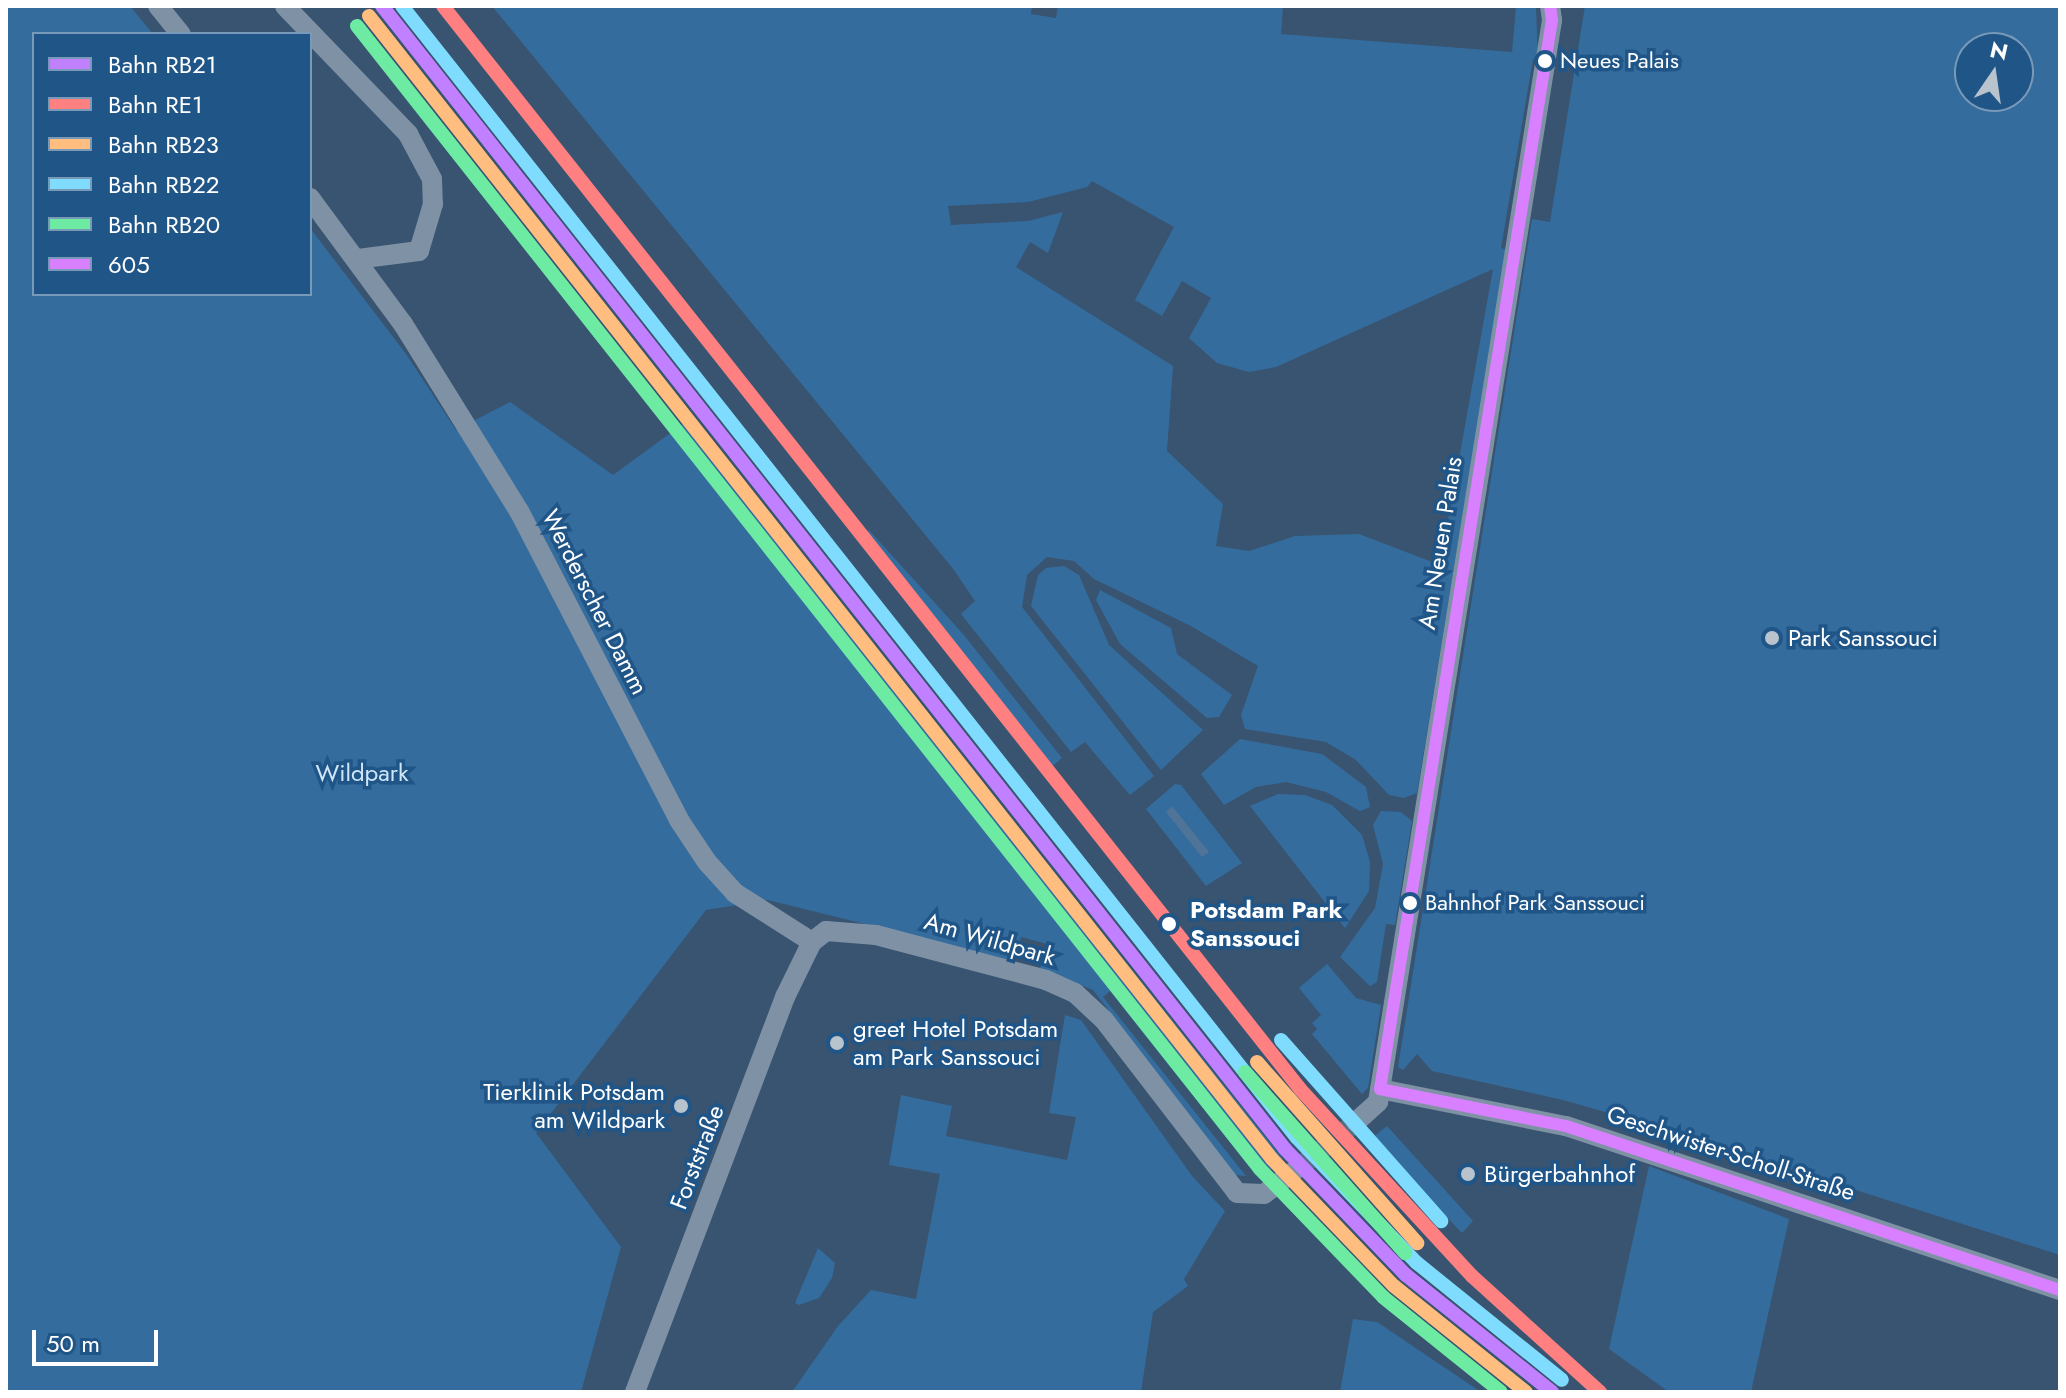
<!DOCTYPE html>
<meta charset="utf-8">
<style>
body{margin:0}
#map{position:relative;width:2066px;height:1398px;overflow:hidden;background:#385470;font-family:Jost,sans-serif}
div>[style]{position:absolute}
.green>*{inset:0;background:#356c9e}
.water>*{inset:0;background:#507497}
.minor-tunnel>*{height:20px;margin-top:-10px;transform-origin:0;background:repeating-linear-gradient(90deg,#566e85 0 20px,transparent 0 30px)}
.minor>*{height:20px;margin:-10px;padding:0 10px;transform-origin:10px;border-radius:10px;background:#7f92a5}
.bus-1>*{height:12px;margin:-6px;padding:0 6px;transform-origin:6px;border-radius:6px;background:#d880ff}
.rail-1>*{height:14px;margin:-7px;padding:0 7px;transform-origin:7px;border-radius:7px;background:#c080ff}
.rail-2>*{height:14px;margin:-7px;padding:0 7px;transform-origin:7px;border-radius:7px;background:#ff8080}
.rail-3>*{height:14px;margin:-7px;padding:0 7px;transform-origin:7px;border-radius:7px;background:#ffbd80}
.rail-4>*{height:14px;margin:-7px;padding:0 7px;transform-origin:7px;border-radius:7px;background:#80dcff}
.rail-5>*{height:14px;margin:-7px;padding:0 7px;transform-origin:7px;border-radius:7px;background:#6deba3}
.dots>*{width:22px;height:22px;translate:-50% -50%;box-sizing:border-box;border:4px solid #205588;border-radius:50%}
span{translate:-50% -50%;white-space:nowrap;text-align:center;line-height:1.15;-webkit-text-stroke:7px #205588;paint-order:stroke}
.bus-label{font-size:22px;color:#fff}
.left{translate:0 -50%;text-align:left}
.street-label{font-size:24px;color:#fff}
.poi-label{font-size:24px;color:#fff}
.right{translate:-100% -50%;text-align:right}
.park-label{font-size:24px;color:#cfe5f8}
.stop-label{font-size:24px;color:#fff;font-weight:700}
.frame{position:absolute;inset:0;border:8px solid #fff;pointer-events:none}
.legend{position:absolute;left:32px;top:32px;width:280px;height:264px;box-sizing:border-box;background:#205588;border:2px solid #7999b8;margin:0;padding:10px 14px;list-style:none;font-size:24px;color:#fff}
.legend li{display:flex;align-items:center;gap:16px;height:40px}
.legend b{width:40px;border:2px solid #7999b8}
.north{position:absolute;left:1954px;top:32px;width:80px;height:80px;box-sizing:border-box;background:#205588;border:2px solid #7999b8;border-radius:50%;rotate:13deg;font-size:22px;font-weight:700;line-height:32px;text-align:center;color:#fff}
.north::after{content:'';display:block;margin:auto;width:28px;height:36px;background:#b9c3cd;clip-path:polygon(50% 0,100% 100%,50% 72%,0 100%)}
.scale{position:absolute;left:32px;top:1330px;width:126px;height:36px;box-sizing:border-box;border:4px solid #fff;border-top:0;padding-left:10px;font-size:24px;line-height:28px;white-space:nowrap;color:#fff;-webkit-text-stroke:6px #205588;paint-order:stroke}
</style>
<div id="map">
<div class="green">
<div style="clip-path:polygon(6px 6px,130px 6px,153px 34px,34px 34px,34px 294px,310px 294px,310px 228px,406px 354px,456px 430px,510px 402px,613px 475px,691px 418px,1283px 1159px,1259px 1179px,1110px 991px,1103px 997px,1246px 1176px,1235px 1175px,1093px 990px,1040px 968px,1047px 944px,1021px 937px,1014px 961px,768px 900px,706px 910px,536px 1133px,621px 1247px,581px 1392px,6px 1392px)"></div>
<div style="clip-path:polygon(evenodd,492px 6px,1032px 6px,1031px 14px,1056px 18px,1058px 6px,1283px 6px,1281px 34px,1512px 52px,1516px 6px,1536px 6px,1538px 58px,1533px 59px,1501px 248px,1506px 250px,1417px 793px,1404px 798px,1389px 795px,1356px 760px,1326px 742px,1245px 729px,1241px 715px,1258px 666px,1191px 626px,1094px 579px,1074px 561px,1047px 557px,1027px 575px,1022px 607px,1154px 776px,1130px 795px,1085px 742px,1071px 752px,961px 614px,975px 601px,954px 570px,492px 6px,1092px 181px,1174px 227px,1135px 300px,1162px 316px,1182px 281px,1211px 298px,1189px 338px,1217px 363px,1249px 372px,1276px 367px,1493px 269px,1440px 565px,1359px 534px,1295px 536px,1249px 551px,1216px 546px,1223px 504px,1167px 451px,1173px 366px,1016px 267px,1030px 242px,1048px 253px,1063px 212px,1028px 221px,951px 225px,948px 206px,1028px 202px,1087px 187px,1092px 181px)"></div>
<div style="clip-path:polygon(evenodd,1585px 6px,2060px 6px,2060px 1255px,1661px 1128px,1563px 1100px,1432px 1071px,1417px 1054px,1403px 1070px,1398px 1067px,1532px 219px,1550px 222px,1585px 6px,2018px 48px,2018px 96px,1970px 96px,1970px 48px,2018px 48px)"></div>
<div style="clip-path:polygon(869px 530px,963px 634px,1062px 758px,1048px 770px,866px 532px)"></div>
<div style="clip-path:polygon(1064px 566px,1079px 575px,1109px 645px,1203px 730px,1161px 770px,1031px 606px,1038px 575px,1046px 568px)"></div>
<div style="clip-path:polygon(1100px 590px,1171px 628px,1177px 654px,1232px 695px,1219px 717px,1207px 718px,1120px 644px,1096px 600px)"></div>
<div style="clip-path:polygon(1240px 739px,1322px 754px,1366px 787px,1370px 807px,1360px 811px,1326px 792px,1286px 782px,1256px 787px,1224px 805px,1201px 774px)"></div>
<div style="clip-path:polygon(1175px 784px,1181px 785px,1242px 863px,1206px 886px,1146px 809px)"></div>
<div style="clip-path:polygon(1278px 794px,1305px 795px,1332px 805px,1362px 835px,1370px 862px,1369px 891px,1345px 928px,1250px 806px)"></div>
<div style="clip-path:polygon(1381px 811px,1401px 812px,1412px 821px,1395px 925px,1386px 924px,1377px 982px,1370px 986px,1340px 957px,1375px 908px,1383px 864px,1373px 825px)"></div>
<div style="clip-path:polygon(1327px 964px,1356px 998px,1381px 1005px,1368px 1088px,1362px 1094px,1312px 1034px,1317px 1029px,1312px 1023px,1321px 1015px,1299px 988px)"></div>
<div style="clip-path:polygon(1065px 1015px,1081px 1020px,1192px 1176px,1225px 1211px,1184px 1279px,1188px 1286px,1153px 1312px,1141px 1392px,792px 1392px,838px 1326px,871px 1290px,916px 1299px,940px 1174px,889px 1165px,901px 1095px,952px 1106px,946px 1136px,1067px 1160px,1076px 1117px,1049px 1113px)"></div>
<div style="clip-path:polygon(1387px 1126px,1473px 1221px,1462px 1233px,1372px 1138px)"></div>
<div style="clip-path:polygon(1649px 1166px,1789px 1219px,1751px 1392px,1669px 1392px,1609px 1349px)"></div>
<div style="clip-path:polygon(818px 1248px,835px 1263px,832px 1278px,819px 1298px,799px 1305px,795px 1303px)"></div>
<div style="clip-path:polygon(1353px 1319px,1377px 1322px,1481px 1392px,1340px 1392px)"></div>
</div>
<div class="water">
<div style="clip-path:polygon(1172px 806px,1209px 852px,1202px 857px,1166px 812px)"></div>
</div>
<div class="minor-tunnel">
<div style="left:1293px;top:1172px;width:80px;rotate:-38.4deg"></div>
</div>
<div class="minor">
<div style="left:158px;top:6px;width:36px;rotate:51deg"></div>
<div style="left:285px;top:6px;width:178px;rotate:46.1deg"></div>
<div style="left:408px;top:134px;width:51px;rotate:61.9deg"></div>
<div style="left:432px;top:179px;width:25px;rotate:88deg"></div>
<div style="left:433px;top:204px;width:49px;rotate:106.6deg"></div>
<div style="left:419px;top:251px;width:63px;rotate:172.6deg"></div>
<div style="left:310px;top:198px;width:157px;rotate:53.6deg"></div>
<div style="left:403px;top:324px;width:220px;rotate:58.2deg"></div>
<div style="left:519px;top:511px;width:348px;rotate:62.6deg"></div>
<div style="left:679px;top:820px;width:50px;rotate:56.3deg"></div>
<div style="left:707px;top:862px;width:42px;rotate:47.9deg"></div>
<div style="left:735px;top:893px;width:91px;rotate:32.5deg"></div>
<div style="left:1380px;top:1089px;width:190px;rotate:11.3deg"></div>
<div style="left:1566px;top:1126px;width:521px;rotate:18.37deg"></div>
<div style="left:1356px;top:1122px;width:30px;rotate:-42deg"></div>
<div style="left:1378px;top:1102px;width:1096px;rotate:-80.86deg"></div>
<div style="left:1552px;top:20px;width:14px;rotate:-98deg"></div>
<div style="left:635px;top:1392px;width:423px;rotate:-69.2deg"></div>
<div style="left:785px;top:997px;width:61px;rotate:-63.9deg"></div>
<div style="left:812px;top:942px;width:18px;rotate:-38deg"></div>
<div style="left:826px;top:931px;width:50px;rotate:4.6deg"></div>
<div style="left:876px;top:935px;width:176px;rotate:14.8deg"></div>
<div style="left:1046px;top:980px;width:32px;rotate:24deg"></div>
<div style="left:1075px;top:993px;width:40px;rotate:43deg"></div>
<div style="left:1104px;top:1020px;width:218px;rotate:52.4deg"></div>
<div style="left:1237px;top:1193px;width:27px;rotate:2deg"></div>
<div style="left:1264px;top:1194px;width:36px;rotate:-37deg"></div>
</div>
<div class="bus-1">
<div style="left:1380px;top:1089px;width:1083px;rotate:-80.86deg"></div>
<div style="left:1552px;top:20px;width:14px;rotate:-98deg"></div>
<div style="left:1380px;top:1089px;width:190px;rotate:11.3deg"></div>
<div style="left:1566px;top:1126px;width:521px;rotate:18.37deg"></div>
</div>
<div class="rail-1">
<div style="left:382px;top:6px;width:1457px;rotate:51.69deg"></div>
<div style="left:1285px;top:1149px;width:175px;rotate:46.2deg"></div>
<div style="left:1406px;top:1275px;width:187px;rotate:38.7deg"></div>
</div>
<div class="rail-2">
<div style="left:443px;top:6px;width:1381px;rotate:51.64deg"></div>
<div style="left:1300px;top:1089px;width:254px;rotate:47.4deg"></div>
<div style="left:1472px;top:1276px;width:173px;rotate:42.2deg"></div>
</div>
<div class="rail-3">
<div style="left:369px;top:16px;width:1457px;rotate:51.69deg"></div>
<div style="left:1272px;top:1159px;width:176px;rotate:46.2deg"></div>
<div style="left:1394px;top:1286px;width:169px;rotate:38.8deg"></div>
<div style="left:1257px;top:1062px;width:242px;rotate:48.5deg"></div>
</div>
<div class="rail-4">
<div style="left:402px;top:6px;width:1443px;rotate:51.67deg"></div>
<div style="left:1297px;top:1138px;width:173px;rotate:46.2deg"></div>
<div style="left:1417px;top:1263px;width:186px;rotate:38.9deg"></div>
<div style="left:1281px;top:1040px;width:242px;rotate:48.5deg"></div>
</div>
<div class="rail-5">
<div style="left:357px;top:26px;width:1457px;rotate:51.69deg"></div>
<div style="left:1260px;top:1169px;width:178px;rotate:46.1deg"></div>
<div style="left:1383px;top:1297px;width:151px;rotate:38.8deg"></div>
<div style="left:1245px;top:1072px;width:242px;rotate:48.5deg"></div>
</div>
<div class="dots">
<div style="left:1545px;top:61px;background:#fff"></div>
<div style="left:1772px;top:638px;background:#b9c3cd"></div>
<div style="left:1410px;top:903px;background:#fff"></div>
<div style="left:1169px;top:924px;background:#fff"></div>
<div style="left:837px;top:1043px;background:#b9c3cd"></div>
<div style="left:681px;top:1106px;background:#b9c3cd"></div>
<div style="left:1468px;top:1174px;background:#b9c3cd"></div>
</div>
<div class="bus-label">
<span class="left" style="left:1560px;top:61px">Neues Palais</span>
<span class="left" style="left:1425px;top:903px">Bahnhof Park Sanssouci</span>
</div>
<div class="street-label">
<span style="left:1440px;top:543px;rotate:-81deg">Am Neuen Palais</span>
<span style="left:595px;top:602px;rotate:63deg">Werderscher Damm</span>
<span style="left:990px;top:939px;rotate:16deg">Am Wildpark</span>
<span style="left:1731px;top:1153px;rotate:18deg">Geschwister-Scholl-Straße</span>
<span style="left:697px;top:1157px;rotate:-69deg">Forststraße</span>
</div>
<div class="poi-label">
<span class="left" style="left:1788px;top:638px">Park Sanssouci</span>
<span class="left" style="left:853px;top:1043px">greet Hotel Potsdam<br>am Park Sanssouci</span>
<span class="right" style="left:665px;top:1106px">Tierklinik Potsdam<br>am Wildpark</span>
<span class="left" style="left:1484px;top:1174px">Bürgerbahnhof</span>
</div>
<div class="park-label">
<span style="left:362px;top:773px">Wildpark</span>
</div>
<div class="stop-label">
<span class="left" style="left:1190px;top:924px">Potsdam Park<br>Sanssouci</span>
</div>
<div class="frame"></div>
<ul class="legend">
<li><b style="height:10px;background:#c080ff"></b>Bahn RB21</li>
<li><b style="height:10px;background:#ff8080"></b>Bahn RE1</li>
<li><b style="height:10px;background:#ffbd80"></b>Bahn RB23</li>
<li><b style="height:10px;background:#80dcff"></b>Bahn RB22</li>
<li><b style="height:10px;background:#6deba3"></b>Bahn RB20</li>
<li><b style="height:10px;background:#d880ff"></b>605</li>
</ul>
<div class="north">N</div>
<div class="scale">50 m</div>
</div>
